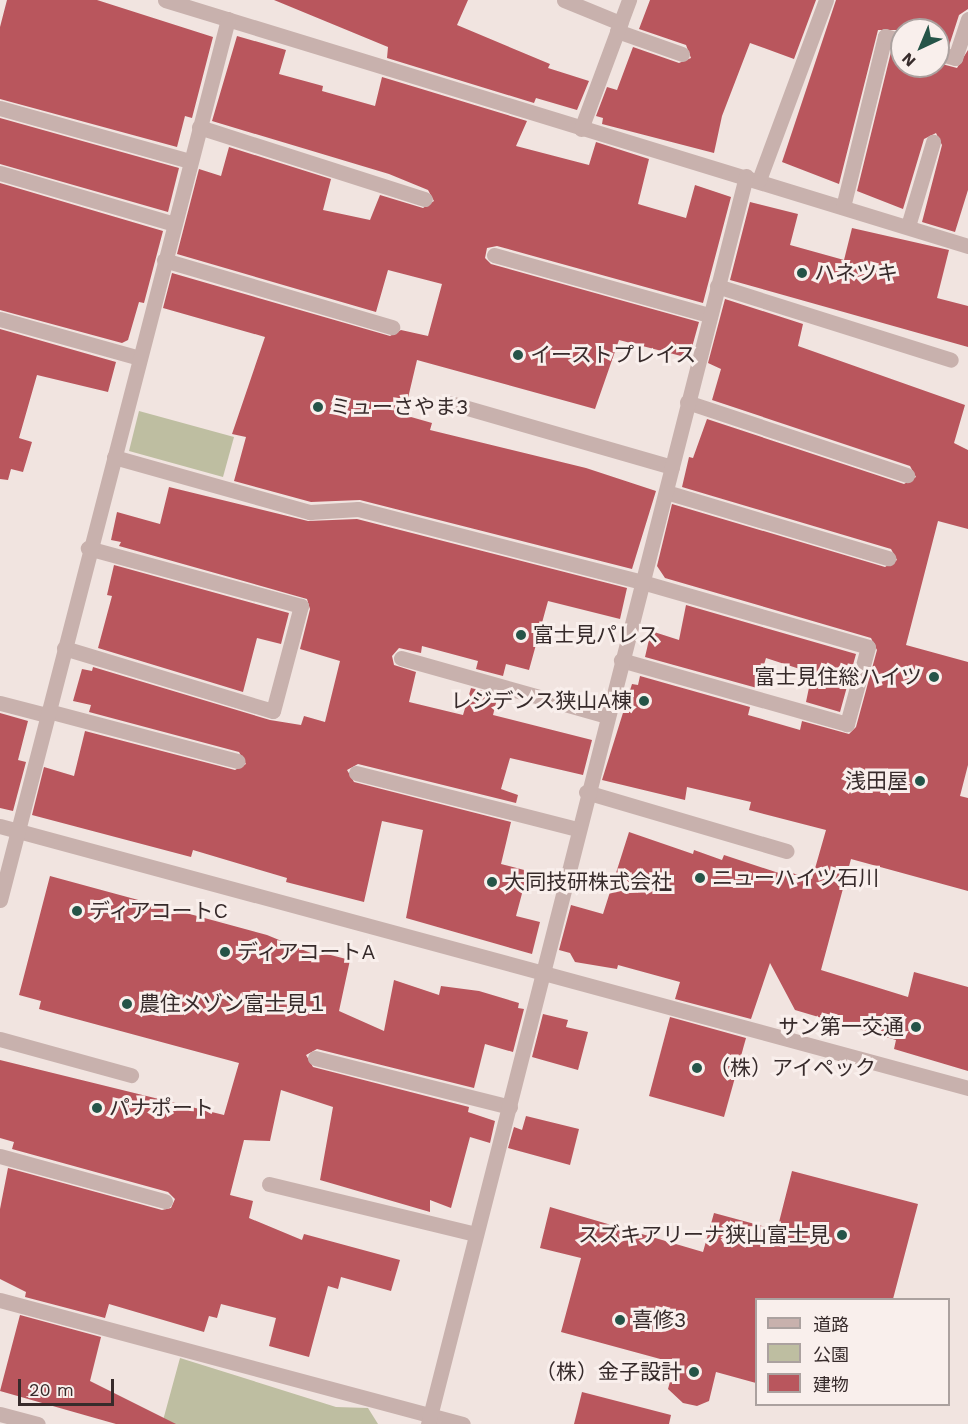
<!DOCTYPE html>
<meta charset="utf-8">
<style>
body{margin:0}
#map{position:relative;width:968px;height:1424px;overflow:hidden;background:#f1e4e0;font-family:"Work Sans","Noto Sans JP",sans-serif}
div>[style]{position:absolute}
.green>*{inset:0;background:#bebea1}
.building>*{inset:0;background:#b9565d}
.lane>*{height:15px;margin:-7.5px;padding:0 7.5px;transform-origin:7.5px;border-radius:7.5px;background:#c8b1ad}
.street>*{height:15px;margin:-7.5px;padding:0 7.5px;transform-origin:7.5px;border-radius:7.5px;background:#c8b1ad}
.dots>*{width:16px;height:16px;translate:-50% -50%;box-sizing:border-box;border:3px solid #f9efec;border-radius:50%}
span{translate:-50% -50%;white-space:nowrap;text-align:center;line-height:1.15;-webkit-text-stroke:6px #f9efec;paint-order:stroke}
.poi-label{font-size:21px;color:#372b2b}
.left{translate:0 -50%;text-align:left}
.right{translate:-100% -50%;text-align:right}
.legend{position:absolute;left:755px;top:1298px;width:195px;height:108px;box-sizing:border-box;background:#f9efec;border:2px solid #aba19f;margin:0;padding:8px 10px;list-style:none;font-size:18px;color:#372b2b}
.legend li{display:flex;align-items:center;gap:12px;height:30px}
.legend b{width:30px;border:2px solid #aba19f}
.north{position:absolute;left:890px;top:18px;width:60px;height:60px;box-sizing:border-box;background:#f9efec;border:2px solid #aba19f;border-radius:50%;rotate:224deg;font-size:16px;font-weight:700;line-height:24px;text-align:center;color:#372b2b}
.north::after{content:'';display:block;margin:auto;width:21px;height:27px;background:#255448;clip-path:polygon(50% 0,100% 100%,50% 72%,0 100%)}
.scale{position:absolute;left:18px;top:1379px;width:96px;height:27px;box-sizing:border-box;border:3px solid #372b2b;border-top:0;padding-left:8px;font-size:18px;line-height:21px;white-space:nowrap;color:#372b2b;-webkit-text-stroke:4px #f9efec;paint-order:stroke}
</style>
<div id="map">
<div class="green">
<div style="clip-path:polygon(139px 411px,234px 437px,223px 477px,129px 451px)"></div>
<div style="clip-path:polygon(180px 1358px,336px 1407px,368px 1408px,378px 1424px,162px 1424px)"></div>
</div>
<div class="building">
<div style="clip-path:polygon(7px 0,97px 0,213px 37px,192px 118px,185px 116px,177px 147px,0 99px,0 27px)"></div>
<div style="clip-path:polygon(274px 0,468px 0,457px 25px,550px 64px,548px 68px,589px 81px,577px 110px,536px 98px,534px 103px,387px 58px,388px 47px)"></div>
<div style="clip-path:polygon(650px 0,816px 0,794px 59px,750px 43px,722px 116px,714px 153px,602px 124px,603px 118px,596px 116px,607px 87px,617px 90px,633px 47px,679px 63px,691px 58px,686px 45px,639px 29px)"></div>
<div style="clip-path:polygon(836px 0,968px 0,968px 9px,959px 15px,949px 46px,938px 44px,938px 30px,878px 30px,839px 184px,782px 162px)"></div>
<div style="clip-path:polygon(237px 36px,286px 50px,279px 74px,323px 86px,322px 91px,375px 106px,382px 77px,527px 121px,516px 146px,589px 165px,596px 142px,649px 159px,638px 204px,686px 218px,695px 185px,731px 197px,703px 303px,497px 246px,487px 248px,485px 258px,491px 264px,699px 322px,689px 358px,619px 340px,595px 409px,417px 360px,404px 415px,432px 423px,430px 430px,586px 468px,656px 491px,632px 569px,360px 500px,311px 502px,234px 481px,246px 437px,232px 434px,265px 337px,163px 308px,172px 273px,390px 336px,401px 330px,428px 336px,442px 284px,388px 270px,376px 312px,177px 254px,199px 169px,221px 176px,229px 147px,331px 179px,323px 210px,370px 220px,380px 195px,423px 208px,434px 201px,428px 190px,389px 174px,212px 121px)"></div>
<div style="clip-path:polygon(892px 48px,902px 50px,902px 66px,938px 63px,957px 68px,968px 50px,968px 190px,955px 232px,922px 222px,942px 145px,936px 133px,924px 139px,903px 209px,857px 191px)"></div>
<div style="clip-path:polygon(0 118px,179px 168px,168px 212px,0 164px)"></div>
<div style="clip-path:polygon(0 183px,163px 231px,144px 303px,139px 302px,128px 340px,122px 343px,0 310px)"></div>
<div style="clip-path:polygon(750px 202px,798px 214px,790px 245px,844px 260px,852px 228px,949px 250px,937px 298px,968px 306px,968px 347px,730px 280px)"></div>
<div style="clip-path:polygon(725px 299px,803px 324px,798px 346px,965px 405px,954px 443px,968px 450px,968px 529px,938px 521px,906px 645px,968px 662px,968px 765px,960px 796px,968px 798px,968px 891px,851px 859px,821px 970px,908px 997px,914px 972px,968px 987px,968px 1071px,894px 1049px,896px 1040px,795px 1010px,770px 963px,751px 1019px,675px 999px,680px 982px,618px 965px,617px 969px,575px 962px,570px 953px,559px 950px,571px 905px,603px 914px,629px 832px,693px 854px,694px 850px,722px 860px,724px 855px,791px 877px,792px 873px,812px 879px,826px 830px,749px 810px,751px 802px,687px 787px,685px 800px,602px 780px,632px 684px,638px 685px,640px 676px,750px 707px,748px 715px,800px 730px,802px 721px,849px 734px,856px 727px,877px 650px,871px 638px,665px 578px,657px 566px,672px 504px,885px 567px,897px 560px,891px 549px,682px 487px,689px 457px,693px 458px,707px 419px,904px 484px,916px 477px,910px 466px,712px 400px,721px 369px,708px 363px)"></div>
<div style="clip-path:polygon(0 329px,116px 362px,108px 392px,37px 375px,19px 438px,32px 442px,23px 472px,11px 469px,8px 480px,0 479px)"></div>
<div style="clip-path:polygon(169px 487px,308px 521px,357px 519px,627px 588px,620px 619px,548px 601px,529px 670px,506px 664px,503px 676px,476px 669px,478px 661px,422px 646px,421px 653px,399px 648px,392px 656px,394px 665px,416px 672px,409px 702px,463px 715px,471px 688px,498px 695px,493px 715px,592px 740px,583px 775px,510px 758px,501px 789px,518px 795px,516px 803px,358px 764px,347px 770px,354px 782px,511px 822px,501px 864px,528px 871px,516px 916px,540px 922px,532px 954px,406px 918px,423px 830px,382px 821px,364px 902px,286px 882px,287px 878px,193px 850px,191px 857px,32px 815px,44px 767px,74px 776px,85px 731px,235px 770px,246px 764px,239px 752px,89px 712px,91px 705px,73px 701px,82px 669px,92px 671px,93px 667px,270px 720px,301px 725px,304px 716px,325px 722px,340px 661px,300px 649px,310px 609px,307px 599px,119px 546px,121px 542px,111px 540px,117px 512px,160px 524px)"></div>
<div style="clip-path:polygon(114px 565px,289px 613px,281px 644px,257px 638px,243px 692px,98px 648px,112px 596px,107px 595px)"></div>
<div style="clip-path:polygon(686px 605px,856px 654px,840px 712px,806px 702px,812px 673px,766px 658px,757px 688px,645px 657px,651px 631px,679px 640px)"></div>
<div style="clip-path:polygon(0 713px,28px 721px,18px 760px,26px 762px,13px 811px,0 808px)"></div>
<div style="clip-path:polygon(50px 876px,267px 935px,318px 956px,319px 952px,350px 960px,339px 1011px,384px 1031px,394px 980px,439px 995px,441px 986px,479px 991px,519px 1003px,518px 1008px,524px 1009px,513px 1052px,485px 1044px,474px 1088px,317px 1049px,306px 1055px,313px 1067px,469px 1107px,468px 1112px,495px 1121px,490px 1143px,470px 1137px,451px 1208px,430px 1200px,430px 1212px,320px 1180px,333px 1107px,281px 1090px,270px 1141px,244px 1140px,230px 1195px,253px 1201px,249px 1218px,302px 1240px,304px 1234px,400px 1260px,391px 1291px,341px 1277px,338px 1289px,328px 1286px,309px 1357px,269px 1346px,276px 1318px,221px 1304px,217px 1318px,209px 1316px,204px 1332px,109px 1304px,105px 1318px,25px 1297px,26px 1292px,0 1279px,0 1209px,8px 1168px,162px 1210px,171px 1208px,175px 1199px,168px 1192px,12px 1149px,14px 1142px,0 1138px,0 1060px,224px 1115px,239px 1063px,39px 1009px,41px 1001px,19px 995px)"></div>
<div style="clip-path:polygon(543px 1014px,568px 1020px,566px 1027px,588px 1032px,578px 1070px,532px 1057px)"></div>
<div style="clip-path:polygon(670px 1017px,746px 1038px,724px 1117px,649px 1096px)"></div>
<div style="clip-path:polygon(526px 1116px,579px 1129px,570px 1165px,508px 1148px,514px 1127px,522px 1130px)"></div>
<div style="clip-path:polygon(792px 1171px,918px 1204px,893px 1299px,756px 1299px,756px 1383px,716px 1372px,709px 1401px,697px 1406px,683px 1403px,668px 1389px,675px 1363px,561px 1332px,581px 1258px,540px 1248px,550px 1207px,703px 1252px,714px 1213px,777px 1230px)"></div>
<div style="clip-path:polygon(20px 1315px,101px 1337px,90px 1381px,176px 1424px,116px 1424px,0 1391px)"></div>
<div style="clip-path:polygon(582px 1392px,671px 1415px,669px 1424px,574px 1424px)"></div>
</div>
<div class="lane">
<div style="left:617px;top:31px;width:69px;rotate:19.5deg"></div>
<div style="left:0;top:108px;width:197px;rotate:15.6deg"></div>
<div style="left:199px;top:127px;width:237px;rotate:17.7deg"></div>
<div style="left:0;top:173px;width:181px;rotate:16.3deg"></div>
<div style="left:908px;top:226px;width:88px;rotate:-73.4deg"></div>
<div style="left:494px;top:255px;width:223px;rotate:15.6deg"></div>
<div style="left:164px;top:260px;width:238px;rotate:16.4deg"></div>
<div style="left:717px;top:286px;width:245px;rotate:17.5deg"></div>
<div style="left:0;top:319px;width:145px;rotate:15.6deg"></div>
<div style="left:687px;top:402px;width:232px;rotate:18.4deg"></div>
<div style="left:450px;top:403px;width:231px;rotate:16.1deg"></div>
<div style="left:114px;top:457px;width:204px;rotate:15.7deg"></div>
<div style="left:310px;top:512px;width:48px;rotate:-3.6deg"></div>
<div style="left:358px;top:509px;width:293px;rotate:14.4deg"></div>
<div style="left:642px;top:582px;width:235px;rotate:16deg"></div>
<div style="left:868px;top:647px;width:80px;rotate:105.3deg"></div>
<div style="left:847px;top:724px;width:235px;rotate:-164.2deg"></div>
<div style="left:666px;top:492px;width:232px;rotate:16.6deg"></div>
<div style="left:64px;top:648px;width:218px;rotate:16.8deg"></div>
<div style="left:273px;top:711px;width:109px;rotate:-75.1deg"></div>
<div style="left:301px;top:606px;width:221px;rotate:-164.8deg"></div>
<div style="left:401px;top:658px;width:214px;rotate:15.7deg"></div>
<div style="left:0;top:703px;width:48px;rotate:14.6deg"></div>
<div style="left:48px;top:711px;width:196px;rotate:14.8deg"></div>
<div style="left:356px;top:773px;width:228px;rotate:14.2deg"></div>
<div style="left:0;top:1039px;width:136px;rotate:15.4deg"></div>
<div style="left:315px;top:1058px;width:201px;rotate:14.1deg"></div>
<div style="left:0;top:1156px;width:171px;rotate:15.3deg"></div>
<div style="left:269px;top:1184px;width:213px;rotate:13.6deg"></div>
<div style="left:0;top:1414px;width:39px;rotate:15deg"></div>
</div>
<div class="street">
<div style="left:165px;top:0;width:840px;rotate:17.03deg"></div>
<div style="left:564px;top:0;width:61px;rotate:22.3deg"></div>
<div style="left:938px;top:53px;width:18px;rotate:16deg"></div>
<div style="left:955px;top:58px;width:41px;rotate:-71.6deg"></div>
<div style="left:581px;top:129px;width:138px;rotate:-69.6deg"></div>
<div style="left:759px;top:180px;width:192px;rotate:-69.6deg"></div>
<div style="left:843px;top:207px;width:176px;rotate:-76.2deg"></div>
<div style="left:885px;top:36px;width:18px;rotate:16deg"></div>
<div style="left:586px;top:792px;width:209px;rotate:16.4deg"></div>
<div style="left:0;top:826px;width:1003px;rotate:15.14deg"></div>
<div style="left:0;top:900px;width:910px;rotate:-75.49deg"></div>
<div style="left:0;top:1300px;width:479px;rotate:15deg"></div>
<div style="left:428px;top:1424px;width:1288px;rotate:-75.7deg"></div>
</div>
<div class="dots">
<div style="left:802px;top:273px;background:#255448"></div>
<div style="left:518px;top:355px;background:#255448"></div>
<div style="left:318px;top:407px;background:#255448"></div>
<div style="left:521px;top:635px;background:#255448"></div>
<div style="left:934px;top:677px;background:#255448"></div>
<div style="left:644px;top:701px;background:#255448"></div>
<div style="left:920px;top:781px;background:#255448"></div>
<div style="left:700px;top:878px;background:#255448"></div>
<div style="left:492px;top:882px;background:#255448"></div>
<div style="left:77px;top:911px;background:#255448"></div>
<div style="left:225px;top:952px;background:#255448"></div>
<div style="left:127px;top:1004px;background:#255448"></div>
<div style="left:916px;top:1027px;background:#255448"></div>
<div style="left:697px;top:1068px;background:#255448"></div>
<div style="left:97px;top:1108px;background:#255448"></div>
<div style="left:842px;top:1235px;background:#255448"></div>
<div style="left:620px;top:1320px;background:#255448"></div>
<div style="left:694px;top:1372px;background:#255448"></div>
</div>
<div class="poi-label">
<span class="left" style="left:814px;top:273px">ハネツキ</span>
<span class="left" style="left:530px;top:355px">イーストプレイス</span>
<span class="left" style="left:330px;top:407px">ミューさやま3</span>
<span class="left" style="left:533px;top:635px">富士見パレス</span>
<span class="right" style="left:922px;top:677px">富士見住総ハイツ</span>
<span class="right" style="left:632px;top:701px">レジデンス狭山A棟</span>
<span class="right" style="left:908px;top:781px">浅田屋</span>
<span class="left" style="left:712px;top:878px">ニューハイツ石川</span>
<span class="left" style="left:504px;top:882px">大同技研株式会社</span>
<span class="left" style="left:89px;top:911px">ディアコートC</span>
<span class="left" style="left:237px;top:952px">ディアコートA</span>
<span class="left" style="left:139px;top:1004px">農住メゾン富士見１</span>
<span class="right" style="left:904px;top:1027px">サン第一交通</span>
<span class="left" style="left:709px;top:1068px">（株）アイペック</span>
<span class="left" style="left:109px;top:1108px">パナポート</span>
<span class="right" style="left:830px;top:1235px">スズキアリーナ狭山富士見</span>
<span class="left" style="left:632px;top:1320px">喜修3</span>
<span class="right" style="left:682px;top:1372px">（株）金子設計</span>
</div>
<ul class="legend">
<li><b style="height:8px;background:#c8b1ad"></b>道路</li>
<li><b style="height:16px;background:#bebea1"></b>公園</li>
<li><b style="height:16px;background:#b9565d"></b>建物</li>
</ul>
<div class="north">N</div>
<div class="scale">20 m</div>
</div>
